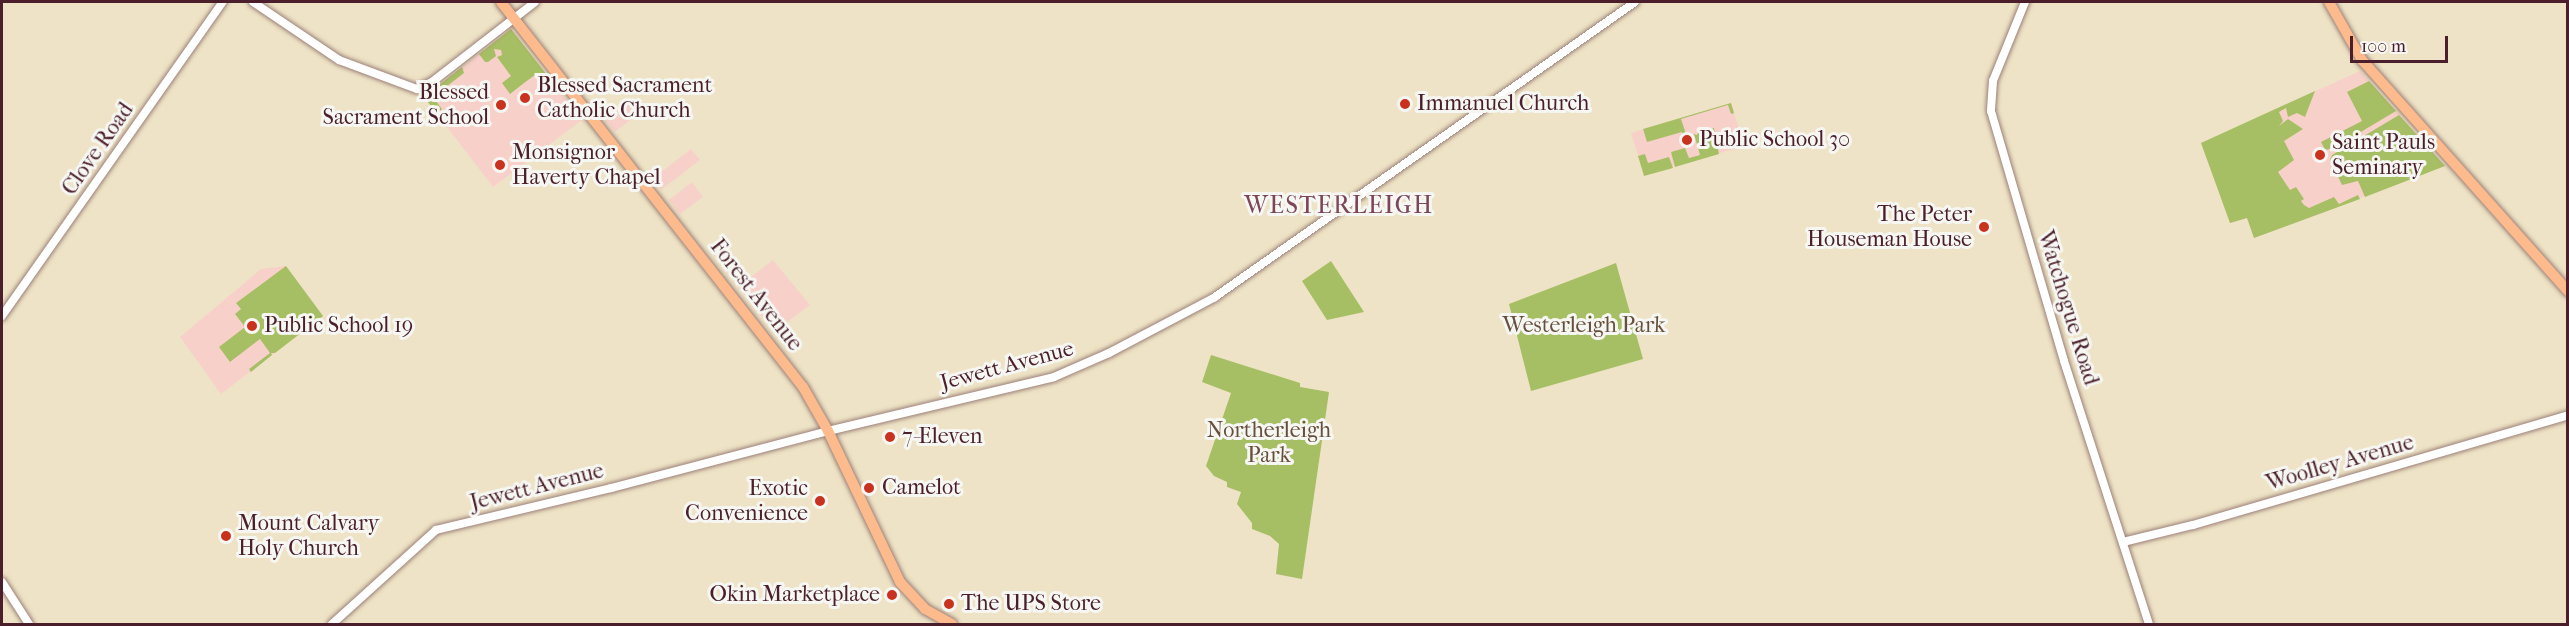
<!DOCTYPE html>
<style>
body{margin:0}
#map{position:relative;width:2569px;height:626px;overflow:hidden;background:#eee3c6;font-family:"IM FELL French Canon",serif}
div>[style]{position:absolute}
.built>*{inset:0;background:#f7d1c9}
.green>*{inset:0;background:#a7bf64}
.roads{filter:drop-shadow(0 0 2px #9c8178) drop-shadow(0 0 2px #9c8178)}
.minor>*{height:8px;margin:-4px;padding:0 4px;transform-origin:4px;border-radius:4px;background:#fff}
.major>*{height:10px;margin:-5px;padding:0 5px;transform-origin:5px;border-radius:5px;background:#fcba8d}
.dots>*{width:16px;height:16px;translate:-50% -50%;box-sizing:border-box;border:3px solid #f6f6f2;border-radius:50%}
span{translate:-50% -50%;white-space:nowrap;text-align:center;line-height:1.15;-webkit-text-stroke:6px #f6f6f2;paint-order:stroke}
.poi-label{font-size:22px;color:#4a1f2b}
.left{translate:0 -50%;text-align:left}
.right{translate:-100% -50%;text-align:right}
.street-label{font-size:22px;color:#4a1f2b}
.park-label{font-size:22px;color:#664f3c}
.neighbourhood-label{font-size:24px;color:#7c4658;letter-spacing:1.5px}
.frame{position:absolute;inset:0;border:3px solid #4a1f2b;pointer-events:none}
.scale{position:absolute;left:2350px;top:36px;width:98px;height:27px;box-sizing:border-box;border:3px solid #4a1f2b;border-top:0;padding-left:8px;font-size:18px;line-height:21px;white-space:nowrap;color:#4a1f2b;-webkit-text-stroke:4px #f6f6f2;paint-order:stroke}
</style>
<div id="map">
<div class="built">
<div style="clip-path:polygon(511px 29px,582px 120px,493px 187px,424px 97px)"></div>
<div style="clip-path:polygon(2360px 71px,2445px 166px,2254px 238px,2247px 218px,2230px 223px,2201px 143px)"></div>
<div style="clip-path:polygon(628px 101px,638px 114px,615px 132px,605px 120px)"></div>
<div style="clip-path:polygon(1731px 103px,1744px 146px,1644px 175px,1631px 133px)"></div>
<div style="clip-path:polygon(691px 149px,700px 160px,661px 190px,652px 179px)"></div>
<div style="clip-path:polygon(692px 182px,703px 197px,680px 214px,669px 200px)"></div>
<div style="clip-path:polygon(773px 260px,810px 305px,774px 332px,738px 287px)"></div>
<div style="clip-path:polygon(286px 266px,323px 316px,221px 394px,180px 337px,261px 269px)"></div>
</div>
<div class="green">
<div style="clip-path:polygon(511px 29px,547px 75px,542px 81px,535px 75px,524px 83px,520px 78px,524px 83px,510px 94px,502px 83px,511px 76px,497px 57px,502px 55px,501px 50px,494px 49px,496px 56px,488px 62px,485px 62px,479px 54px)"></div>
<div style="clip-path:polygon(462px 67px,464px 73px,433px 97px,442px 109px,437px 114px,424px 97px)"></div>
<div style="clip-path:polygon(2369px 81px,2396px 111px,2334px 148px,2325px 150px,2321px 142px,2362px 121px,2347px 92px)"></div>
<div style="clip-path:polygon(2315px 91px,2305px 117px,2297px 113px,2288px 117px,2286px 108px,2279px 112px,2283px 121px,2279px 126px,2288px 119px,2303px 129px,2284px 141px,2294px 160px,2278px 172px,2290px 190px,2296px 187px,2304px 199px,2301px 201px,2304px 205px,2309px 208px,2334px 197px,2339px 204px,2358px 195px,2360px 199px,2254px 238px,2247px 218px,2230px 223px,2201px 143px)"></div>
<div style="clip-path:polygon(1731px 103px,1734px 113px,1731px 114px,1728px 105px,1681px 119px,1687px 137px,1684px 138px,1682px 132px,1647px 142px,1643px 129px)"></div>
<div style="clip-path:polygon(2399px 115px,2445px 166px,2365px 197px,2358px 181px,2342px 185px,2330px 160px,2332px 155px)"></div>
<div style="clip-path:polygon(1714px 128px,1719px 154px,1675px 167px,1671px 152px,1685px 148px,1689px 158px,1700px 155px,1694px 134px,1697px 135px,1698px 133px)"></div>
<div style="clip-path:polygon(1645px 154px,1648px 163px,1669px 157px,1673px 168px,1644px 176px,1638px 156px)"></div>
<div style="clip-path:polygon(1331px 261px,1364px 312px,1327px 320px,1302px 281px)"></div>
<div style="clip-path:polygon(1616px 263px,1643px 359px,1531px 391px,1509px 304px)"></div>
<div style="clip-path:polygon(286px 266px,323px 316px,275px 353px,271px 353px,272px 355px,251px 372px,249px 369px,270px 353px,260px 339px,230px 362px,219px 347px,245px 327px,235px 314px,241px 309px,236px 303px)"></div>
<div style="clip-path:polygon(1211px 355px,1300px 383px,1300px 387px,1329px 392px,1302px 579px,1276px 574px,1279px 544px,1270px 536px,1252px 529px,1252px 523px,1237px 504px,1241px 492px,1227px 487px,1227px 482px,1214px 476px,1206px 466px,1231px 393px,1202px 382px)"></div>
</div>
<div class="roads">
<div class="minor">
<div style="left:253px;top:2px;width:104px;rotate:34deg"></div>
<div style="left:339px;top:60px;width:83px;rotate:20.4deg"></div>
<div style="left:417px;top:89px;width:17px;rotate:-25deg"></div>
<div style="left:432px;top:82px;width:130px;rotate:-37.8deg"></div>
<div style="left:2025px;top:2px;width:85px;rotate:112.1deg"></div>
<div style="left:1993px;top:81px;width:30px;rotate:94deg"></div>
<div style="left:1991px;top:111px;width:260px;rotate:73.7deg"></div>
<div style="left:2064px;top:361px;width:276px;rotate:72.1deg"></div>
<div style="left:2px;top:316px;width:384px;rotate:-54.9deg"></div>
<div style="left:2123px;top:542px;width:72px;rotate:-13.7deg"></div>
<div style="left:2193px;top:525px;width:391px;rotate:-16.3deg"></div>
<div style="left:2px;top:582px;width:50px;rotate:57.3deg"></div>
<div style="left:332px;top:624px;width:140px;rotate:-42.1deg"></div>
<div style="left:436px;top:530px;width:180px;rotate:-13.5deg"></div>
<div style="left:611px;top:488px;width:224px;rotate:-14.7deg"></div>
<div style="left:828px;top:431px;width:232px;rotate:-13.4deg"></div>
<div style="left:1054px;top:377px;width:60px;rotate:-23.6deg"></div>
<div style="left:1109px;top:353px;width:120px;rotate:-27.8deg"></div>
<div style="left:1215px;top:297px;width:513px;rotate:-35.08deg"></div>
</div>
<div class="major">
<div style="left:501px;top:2px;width:489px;rotate:51.9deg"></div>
<div style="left:803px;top:387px;width:51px;rotate:60.4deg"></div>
<div style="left:828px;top:431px;width:167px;rotate:64.5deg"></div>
<div style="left:900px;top:582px;width:37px;rotate:47deg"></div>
<div style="left:925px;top:609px;width:31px;rotate:29deg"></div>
<div style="left:2329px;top:2px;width:67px;rotate:60.4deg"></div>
<div style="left:2362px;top:60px;width:310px;rotate:48.3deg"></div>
</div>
</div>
<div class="dots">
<div style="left:525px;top:98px;background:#c8321e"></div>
<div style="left:1405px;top:104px;background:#c8321e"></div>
<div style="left:501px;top:105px;background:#c8321e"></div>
<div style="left:1687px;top:140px;background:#c8321e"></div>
<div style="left:2320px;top:155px;background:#c8321e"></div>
<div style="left:500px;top:165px;background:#c8321e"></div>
<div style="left:1984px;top:227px;background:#c8321e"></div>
<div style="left:252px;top:326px;background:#c8321e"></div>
<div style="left:890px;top:437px;background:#c8321e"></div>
<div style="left:869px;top:488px;background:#c8321e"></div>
<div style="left:820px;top:501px;background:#c8321e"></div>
<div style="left:226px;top:536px;background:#c8321e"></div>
<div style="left:892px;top:595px;background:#c8321e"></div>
<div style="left:949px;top:604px;background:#c8321e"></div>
</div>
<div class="poi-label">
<span class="left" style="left:537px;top:98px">Blessed Sacrament<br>Catholic Church</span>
<span class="right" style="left:489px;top:105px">Blessed<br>Sacrament School</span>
<span class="left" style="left:1417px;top:104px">Immanuel Church</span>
<span class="left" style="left:1699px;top:140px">Public School 30</span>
<span class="left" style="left:2332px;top:155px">Saint Pauls<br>Seminary</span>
<span class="left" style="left:512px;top:165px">Monsignor<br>Haverty Chapel</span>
<span class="right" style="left:1972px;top:227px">The Peter<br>Houseman House</span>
<span class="left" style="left:264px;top:326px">Public School 19</span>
<span class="left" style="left:902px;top:437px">7-Eleven</span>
<span class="right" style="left:808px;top:501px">Exotic<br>Convenience</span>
<span class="left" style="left:882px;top:488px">Camelot</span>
<span class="left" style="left:238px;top:536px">Mount Calvary<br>Holy Church</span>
<span class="right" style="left:880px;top:595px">Okin Marketplace</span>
<span class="left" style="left:961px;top:604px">The UPS Store</span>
</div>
<div class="street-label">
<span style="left:98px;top:149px;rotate:-55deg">Clove Road</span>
<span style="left:756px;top:295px;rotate:52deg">Forest Avenue</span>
<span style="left:2068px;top:308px;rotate:73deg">Watchogue Road</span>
<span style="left:1007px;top:366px;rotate:-15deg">Jewett Avenue</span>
<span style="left:2340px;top:463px;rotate:-16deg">Woolley Avenue</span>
<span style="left:537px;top:487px;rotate:-14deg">Jewett Avenue</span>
</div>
<div class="park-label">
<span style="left:1584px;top:326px">Westerleigh Park</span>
<span style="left:1269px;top:443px">Northerleigh<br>Park</span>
</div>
<div class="neighbourhood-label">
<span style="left:1339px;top:206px">WESTERLEIGH</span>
</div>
<div class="frame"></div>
<div class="scale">100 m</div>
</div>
